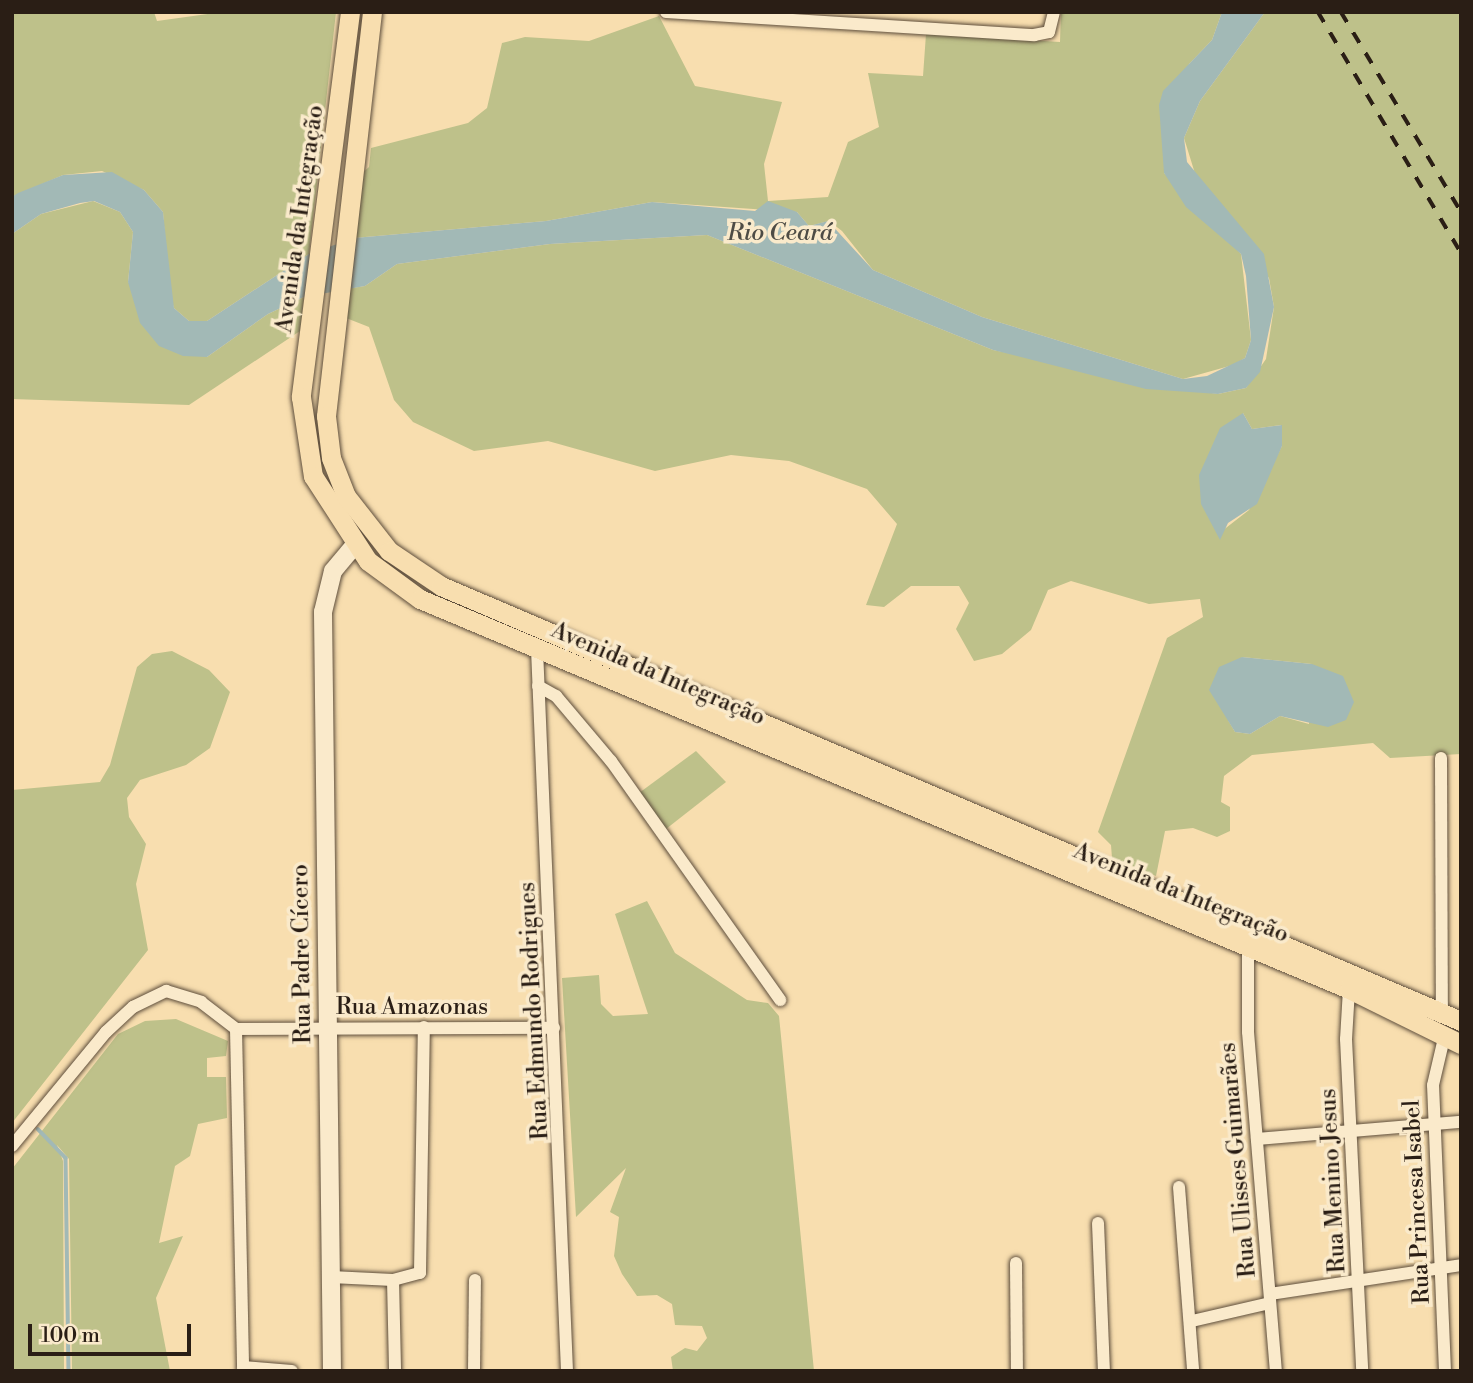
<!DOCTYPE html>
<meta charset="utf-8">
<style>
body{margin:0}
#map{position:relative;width:1473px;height:1383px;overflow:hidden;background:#f8deaf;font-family:"Libre Bodoni",serif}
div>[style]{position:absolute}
.green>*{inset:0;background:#bec18a}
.water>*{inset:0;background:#a2b9b6}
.stream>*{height:3.5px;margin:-1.75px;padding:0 1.75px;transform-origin:1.75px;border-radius:1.75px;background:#a2b9b6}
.roads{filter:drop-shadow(0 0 2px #5e4e3c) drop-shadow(0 0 2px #5e4e3c)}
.street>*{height:12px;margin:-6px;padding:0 6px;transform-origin:6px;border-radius:6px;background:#faeacb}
.secondary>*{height:18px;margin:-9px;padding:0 9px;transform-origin:9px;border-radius:9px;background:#faeacb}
.primary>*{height:19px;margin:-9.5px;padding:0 9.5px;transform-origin:9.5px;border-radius:9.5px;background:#f8deaf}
.rail>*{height:3.5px;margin-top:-1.75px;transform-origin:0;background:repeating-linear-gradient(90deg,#2a1e15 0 12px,transparent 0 24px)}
span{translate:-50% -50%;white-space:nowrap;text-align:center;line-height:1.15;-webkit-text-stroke:7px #faeacb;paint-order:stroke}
.street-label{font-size:23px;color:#2a1e15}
.water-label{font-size:24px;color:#4e4c45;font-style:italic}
.frame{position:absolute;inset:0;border:14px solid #2a1e15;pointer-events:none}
.scale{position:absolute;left:28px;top:1324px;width:163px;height:32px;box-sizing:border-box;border:4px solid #2a1e15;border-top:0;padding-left:9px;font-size:21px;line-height:24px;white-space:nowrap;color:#2a1e15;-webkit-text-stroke:5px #faeacb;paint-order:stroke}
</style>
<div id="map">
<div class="green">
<div style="clip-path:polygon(12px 12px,154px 12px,157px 21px,222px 12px,336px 12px,309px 254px,207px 321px,189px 321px,174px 308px,169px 292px,163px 212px,144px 190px,102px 171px,63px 175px,12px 197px)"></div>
<div style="clip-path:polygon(1061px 12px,1222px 12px,1212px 40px,1189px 64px,1164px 173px,1241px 254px,1251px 340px,1245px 358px,1233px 365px,1183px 379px,982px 317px,873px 270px,842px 231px,829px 221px,809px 226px,797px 212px,652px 202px,546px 221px,354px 238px,360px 175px,369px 167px,371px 148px,468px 123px,487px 108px,502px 43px,525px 37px,589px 41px,659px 16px,695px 86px,782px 102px,764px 164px,768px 201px,828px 197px,848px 142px,879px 127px,868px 73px,923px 76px,926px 34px,1060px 42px)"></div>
<div style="clip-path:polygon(evenodd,1265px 12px,1461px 12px,1461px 754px,1390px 758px,1373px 743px,1252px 755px,1224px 776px,1221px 802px,1230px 807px,1230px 831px,1217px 837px,1193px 828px,1165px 831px,1156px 876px,1112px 858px,1111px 845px,1098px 832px,1167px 638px,1203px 617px,1200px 599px,1149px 604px,1071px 581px,1048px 590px,1031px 630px,1002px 654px,974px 661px,956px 629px,969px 603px,959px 586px,911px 586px,884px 607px,866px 605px,897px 524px,867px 489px,789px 461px,731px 455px,655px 471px,548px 441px,474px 451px,413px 422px,394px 400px,369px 327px,341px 316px,346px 289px,365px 286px,397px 264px,550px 244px,707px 235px,993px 350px,1192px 390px,1218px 394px,1246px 388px,1266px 359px,1274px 307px,1269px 278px,1197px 180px,1184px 138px,1200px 101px,1265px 12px,1243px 413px,1252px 429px,1281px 425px,1282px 446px,1249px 510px,1222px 531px,1243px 413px,1265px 12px,1242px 657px,1312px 664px,1309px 724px,1280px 716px,1250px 734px,1235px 732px,1228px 720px,1242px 657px)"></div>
<div style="clip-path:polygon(93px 201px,120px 212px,133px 232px,128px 282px,207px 357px,268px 314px,304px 297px,300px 331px,189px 405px,12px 399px,12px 234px,41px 214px)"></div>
<div style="clip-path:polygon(172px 651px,209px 670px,230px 692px,210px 748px,186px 765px,140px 780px,127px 798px,129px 817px,146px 844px,136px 884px,148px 950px,12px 1123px,12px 790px,100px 782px,110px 765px,137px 667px,152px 654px)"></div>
<div style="clip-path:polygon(696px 751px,726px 782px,666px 829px,639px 793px)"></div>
<div style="clip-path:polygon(647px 901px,675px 953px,747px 1000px,768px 1003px,779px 1016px,814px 1371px,673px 1371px,671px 1357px,685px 1348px,697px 1351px,707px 1338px,702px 1326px,675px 1325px,672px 1304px,657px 1295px,637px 1296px,622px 1274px,614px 1256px,619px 1217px,610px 1212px,626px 1168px,576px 1217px,562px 978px,599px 975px,601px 1004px,613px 1016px,648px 1014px,615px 914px)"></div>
<div style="clip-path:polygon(176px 1019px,228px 1041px,226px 1056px,207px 1058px,207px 1077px,226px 1077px,227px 1118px,198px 1124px,190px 1156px,175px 1166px,159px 1243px,183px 1236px,156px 1298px,170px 1371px,72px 1371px,69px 1159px,57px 1145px,63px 1161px,64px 1371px,12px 1371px,12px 1169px,118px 1034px,145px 1021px)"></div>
</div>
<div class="water">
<div style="clip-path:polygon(1222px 12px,1265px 12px,1200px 101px,1184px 138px,1187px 162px,1264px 254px,1274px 307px,1260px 372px,1246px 388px,1218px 394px,1146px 389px,993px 350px,707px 235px,550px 244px,397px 264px,365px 286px,304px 297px,268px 314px,207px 357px,183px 356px,159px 346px,140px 323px,128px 282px,133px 232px,120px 212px,94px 201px,80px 203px,41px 214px,12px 234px,12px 197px,18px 193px,63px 175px,112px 172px,144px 190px,163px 212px,174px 308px,189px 321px,207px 321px,309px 254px,354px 238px,546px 221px,652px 202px,755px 211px,768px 201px,797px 212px,809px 226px,828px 221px,873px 270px,982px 317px,1183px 379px,1207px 376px,1245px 358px,1251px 340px,1246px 276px,1241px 254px,1186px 207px,1164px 173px,1159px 105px,1163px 91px,1212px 40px)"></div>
<div style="clip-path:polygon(1243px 413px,1252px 429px,1282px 425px,1282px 446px,1257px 504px,1228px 523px,1220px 540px,1201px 504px,1199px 475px,1220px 428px)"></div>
<div style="clip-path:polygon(1242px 657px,1312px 664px,1343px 676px,1354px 702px,1346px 720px,1328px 727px,1280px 716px,1250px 734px,1235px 732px,1209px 690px,1219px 667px)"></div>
</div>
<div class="stream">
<div style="left:38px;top:1129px;width:40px;rotate:46deg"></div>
<div style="left:66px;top:1158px;width:213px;rotate:89.2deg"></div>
</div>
<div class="roads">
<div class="street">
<div style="left:666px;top:12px;width:369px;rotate:3.6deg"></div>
<div style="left:1034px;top:35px;width:15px;rotate:-11deg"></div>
<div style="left:1049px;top:32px;width:21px;rotate:-76deg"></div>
<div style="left:537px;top:649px;width:723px;rotate:87.62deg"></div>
<div style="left:538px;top:686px;width:21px;rotate:29deg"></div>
<div style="left:556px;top:696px;width:85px;rotate:49.8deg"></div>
<div style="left:611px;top:761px;width:293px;rotate:54.7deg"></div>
<div style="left:1441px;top:758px;width:252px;rotate:89.8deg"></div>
<div style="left:1248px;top:946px;width:86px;rotate:90deg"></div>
<div style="left:1248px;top:1032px;width:340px;rotate:85.3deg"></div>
<div style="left:1349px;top:989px;width:50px;rotate:93.4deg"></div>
<div style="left:1346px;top:1039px;width:332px;rotate:87.2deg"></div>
<div style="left:236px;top:1029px;width:342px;rotate:88.8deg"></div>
<div style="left:1257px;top:1139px;width:205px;rotate:-4.8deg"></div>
<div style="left:12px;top:1146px;width:148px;rotate:-50.5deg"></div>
<div style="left:106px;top:1032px;width:37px;rotate:-43deg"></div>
<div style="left:133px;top:1007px;width:37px;rotate:-26deg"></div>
<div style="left:166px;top:991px;width:37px;rotate:17deg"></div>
<div style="left:201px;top:1002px;width:44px;rotate:37.6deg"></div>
<div style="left:236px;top:1029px;width:318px;rotate:-0.2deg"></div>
<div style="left:1179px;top:1187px;width:185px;rotate:85.6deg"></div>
<div style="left:1098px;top:1223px;width:148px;rotate:87.7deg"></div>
<div style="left:1016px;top:1263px;width:108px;rotate:89.5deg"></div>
<div style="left:331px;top:1277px;width:62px;rotate:2.8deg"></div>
<div style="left:393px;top:1280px;width:28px;rotate:-15deg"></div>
<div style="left:420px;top:1273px;width:246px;rotate:-89.1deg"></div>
<div style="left:393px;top:1280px;width:91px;rotate:88.7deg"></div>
<div style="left:1270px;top:1294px;width:193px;rotate:-8.6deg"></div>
<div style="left:1192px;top:1321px;width:80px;rotate:-13deg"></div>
<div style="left:243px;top:1367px;width:49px;rotate:4.7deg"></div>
<div style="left:474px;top:1371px;width:91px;rotate:-89.4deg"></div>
<div style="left:1445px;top:1371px;width:286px;rotate:-92.4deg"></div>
<div style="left:1433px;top:1085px;width:52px;rotate:-76.8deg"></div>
</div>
<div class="secondary">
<div style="left:332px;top:1371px;width:759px;rotate:-90.68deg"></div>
<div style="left:323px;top:612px;width:42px;rotate:-76.3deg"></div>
<div style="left:333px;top:571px;width:34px;rotate:-50deg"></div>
</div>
<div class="primary">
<div style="left:350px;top:12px;width:388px;rotate:97.3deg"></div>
<div style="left:301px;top:397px;width:80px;rotate:81.4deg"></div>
<div style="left:313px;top:476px;width:101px;rotate:57.1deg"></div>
<div style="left:368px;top:561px;width:64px;rotate:36.2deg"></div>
<div style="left:420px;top:599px;width:1008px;rotate:22.77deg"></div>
<div style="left:1349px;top:989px;width:125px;rotate:26.2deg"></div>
<div style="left:372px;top:12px;width:407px;rotate:96.5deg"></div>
<div style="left:326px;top:416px;width:42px;rotate:83.2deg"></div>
<div style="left:331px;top:458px;width:41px;rotate:68.5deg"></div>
<div style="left:346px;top:496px;width:70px;rotate:52deg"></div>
<div style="left:389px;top:551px;width:63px;rotate:33.9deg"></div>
<div style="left:441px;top:586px;width:1109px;rotate:23.1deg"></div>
</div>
</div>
<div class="rail">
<div style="left:1318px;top:12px;width:280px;rotate:59.3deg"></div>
<div style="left:1341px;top:12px;width:233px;rotate:59deg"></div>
</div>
<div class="street-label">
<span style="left:300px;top:219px;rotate:-82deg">Avenida da Integração</span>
<span style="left:658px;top:674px;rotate:23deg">Avenida da Integração</span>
<span style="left:1181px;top:893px;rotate:22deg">Avenida da Integração</span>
<span style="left:302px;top:954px;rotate:-91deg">Rua Padre Cícero</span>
<span style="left:412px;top:1007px">Rua Amazonas</span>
<span style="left:534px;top:1011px;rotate:-93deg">Rua Edmundo Rodrigues</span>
<span style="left:1238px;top:1160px;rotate:-95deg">Rua Ulisses Guimarães</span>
<span style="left:1333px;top:1181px;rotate:-93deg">Rua Menino Jesus</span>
<span style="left:1417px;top:1202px;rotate:-93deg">Rua Princesa Isabel</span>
</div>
<div class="water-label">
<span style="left:780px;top:234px">Rio Ceará</span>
</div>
<div class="frame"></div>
<div class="scale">100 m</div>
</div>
